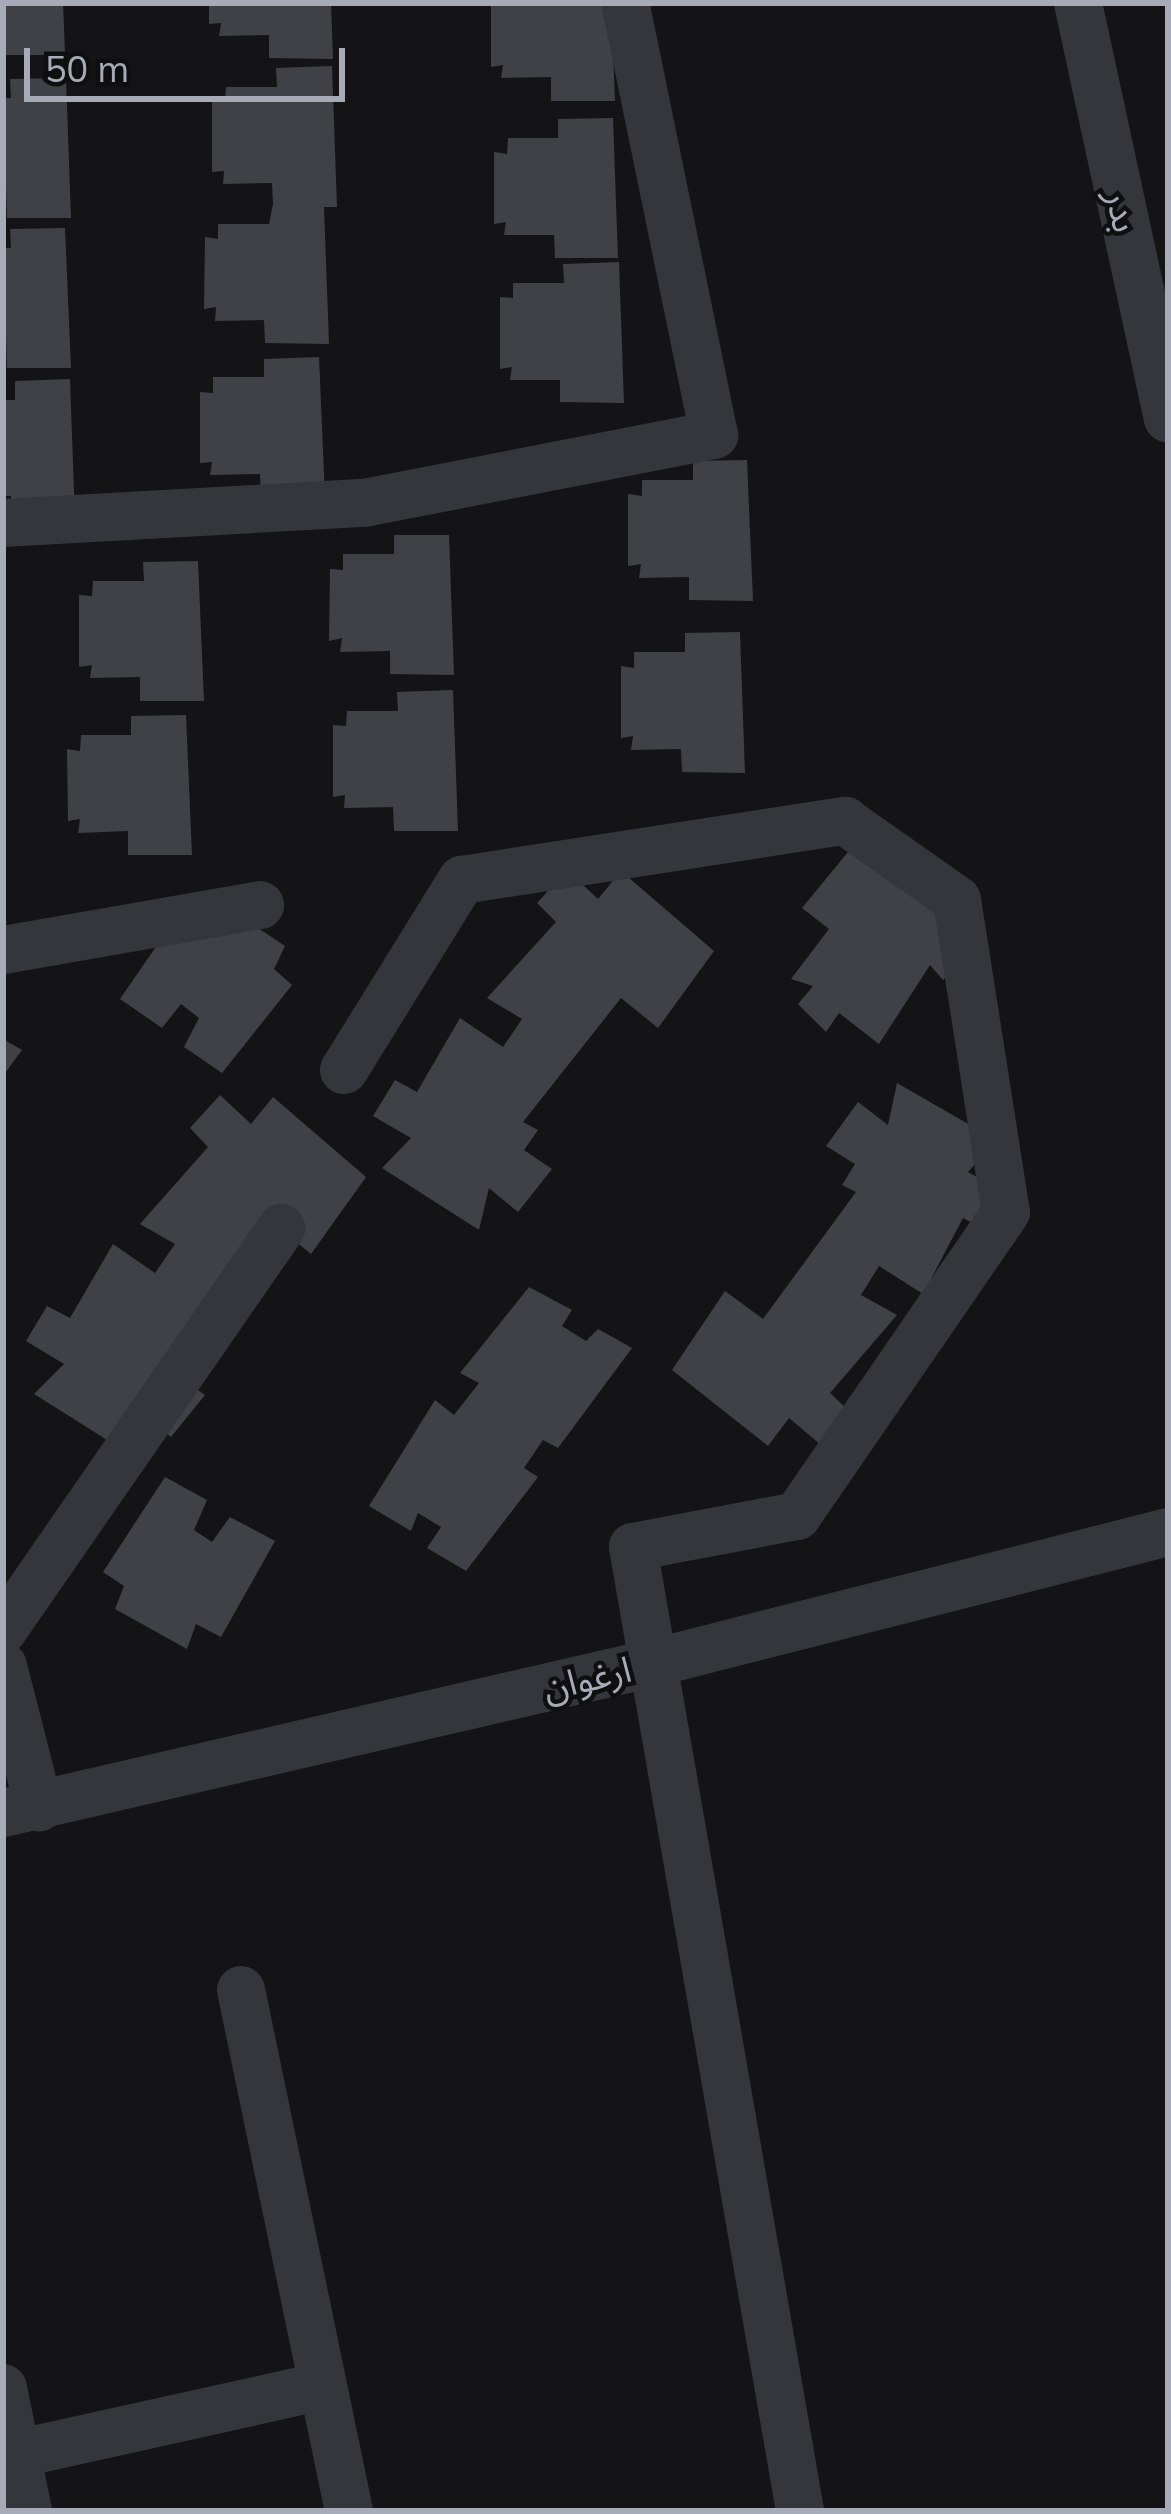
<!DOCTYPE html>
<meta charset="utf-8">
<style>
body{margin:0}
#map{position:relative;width:1171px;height:2514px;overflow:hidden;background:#141416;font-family:Mulish,"Noto Sans Arabic",sans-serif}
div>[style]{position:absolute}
.building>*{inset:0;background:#404146}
.minor>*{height:48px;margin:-24px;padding:0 24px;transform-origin:24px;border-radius:24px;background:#35363b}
span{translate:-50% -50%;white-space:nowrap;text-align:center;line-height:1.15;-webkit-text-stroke:9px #0f0f11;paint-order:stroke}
.street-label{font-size:36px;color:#a6abb7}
.frame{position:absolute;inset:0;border:6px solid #a6abb7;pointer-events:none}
.scale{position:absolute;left:24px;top:48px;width:321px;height:54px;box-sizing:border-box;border:6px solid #a6abb7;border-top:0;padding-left:15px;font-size:36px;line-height:42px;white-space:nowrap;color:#a6abb7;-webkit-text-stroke:9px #0f0f11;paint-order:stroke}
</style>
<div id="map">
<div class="building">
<div style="clip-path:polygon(3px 3px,63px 3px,65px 55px,3px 55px)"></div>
<div style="clip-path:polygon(209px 3px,331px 3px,333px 59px,269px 58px,269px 35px,219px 36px,221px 23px,209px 24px)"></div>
<div style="clip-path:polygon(491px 3px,611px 3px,615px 101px,551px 101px,551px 77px,501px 78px,503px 65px,491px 67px)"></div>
<div style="clip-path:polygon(332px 66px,337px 207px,324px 207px,329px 344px,265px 343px,264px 320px,215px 321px,216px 307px,204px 309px,205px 237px,218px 239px,218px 224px,269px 224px,273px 204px,272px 183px,223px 184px,224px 171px,212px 172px,212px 101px,225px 102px,226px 87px,277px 87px,276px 68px)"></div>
<div style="clip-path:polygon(66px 78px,71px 218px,7px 218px,3px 98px,11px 98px,10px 79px)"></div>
<div style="clip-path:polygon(613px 118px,618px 258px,555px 258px,554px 235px,504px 235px,506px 222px,494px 224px,494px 152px,507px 154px,508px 138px,558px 138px,558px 119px)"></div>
<div style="clip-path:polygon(65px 228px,71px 368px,7px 368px,3px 248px,11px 248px,10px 229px)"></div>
<div style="clip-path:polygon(619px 262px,624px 403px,560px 402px,560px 380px,510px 380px,512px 367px,500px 369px,500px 297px,513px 298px,513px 283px,564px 283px,563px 264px)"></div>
<div style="clip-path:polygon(319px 357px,325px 497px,261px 497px,260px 474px,210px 475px,212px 462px,200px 463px,200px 392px,213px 393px,213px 377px,264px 377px,264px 359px)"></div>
<div style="clip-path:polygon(70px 379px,75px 520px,11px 520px,11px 496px,3px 496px,3px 400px,15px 400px,15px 381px)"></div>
<div style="clip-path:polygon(747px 460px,753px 601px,689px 600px,689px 577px,639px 578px,641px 564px,628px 566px,628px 494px,642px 496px,642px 480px,693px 480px,693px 461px)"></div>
<div style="clip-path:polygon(394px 535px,449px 535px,454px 675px,390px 674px,390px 651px,340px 652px,342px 638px,329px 641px,330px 569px,343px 570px,343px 554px,394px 554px)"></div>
<div style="clip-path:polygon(198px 561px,204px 701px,140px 701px,140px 677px,90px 678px,92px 665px,79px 667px,79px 595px,92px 596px,93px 581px,144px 581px,143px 562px)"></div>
<div style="clip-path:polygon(740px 632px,745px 773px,682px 772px,681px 749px,631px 750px,633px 736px,621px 738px,621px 666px,634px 668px,634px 652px,685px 652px,685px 633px)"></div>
<div style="clip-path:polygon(453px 690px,458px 831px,394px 831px,393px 807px,344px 808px,345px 795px,333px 797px,333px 725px,346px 726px,347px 711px,398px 711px,397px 692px)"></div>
<div style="clip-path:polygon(186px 715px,192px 855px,128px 855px,128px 831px,78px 833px,80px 819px,68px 821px,67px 749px,80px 751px,81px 735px,131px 735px,131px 716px)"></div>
<div style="clip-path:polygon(871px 824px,969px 947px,943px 980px,930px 965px,879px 1044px,839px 1013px,826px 1032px,798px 1004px,813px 986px,791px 979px,829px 929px,802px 908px)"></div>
<div style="clip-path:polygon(567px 870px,598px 899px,621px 871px,714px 951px,658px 1028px,621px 998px,523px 1122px,538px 1130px,524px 1150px,552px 1169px,518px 1212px,489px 1188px,479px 1230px,382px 1168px,411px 1138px,373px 1116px,395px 1080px,417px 1092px,460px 1018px,503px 1047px,522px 1019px,487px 998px,556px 922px,537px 903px)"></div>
<div style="clip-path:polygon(216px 900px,285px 946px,274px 969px,292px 985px,222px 1073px,184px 1047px,199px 1018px,181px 1004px,162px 1028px,120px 999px,182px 909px)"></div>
<div style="clip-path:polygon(3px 1039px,22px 1050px,3px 1076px)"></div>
<div style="clip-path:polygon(897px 1083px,996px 1140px,968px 1172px,1006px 1193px,986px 1230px,963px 1218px,923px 1294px,879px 1266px,861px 1295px,897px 1315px,830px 1393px,850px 1412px,821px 1445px,789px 1418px,768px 1446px,672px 1370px,725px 1291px,763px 1319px,856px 1192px,842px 1185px,855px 1164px,826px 1146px,858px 1102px,888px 1125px)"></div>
<div style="clip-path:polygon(220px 1095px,251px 1124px,273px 1097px,366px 1177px,311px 1254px,274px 1224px,176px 1375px,205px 1395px,171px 1437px,142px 1414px,131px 1455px,34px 1394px,64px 1364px,26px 1341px,47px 1306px,70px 1318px,113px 1244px,155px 1273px,175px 1244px,140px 1224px,208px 1147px,190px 1128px)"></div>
<div style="clip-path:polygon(529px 1287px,572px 1310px,562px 1326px,586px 1341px,598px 1329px,632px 1348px,558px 1448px,543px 1440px,524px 1468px,538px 1477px,466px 1571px,427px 1548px,441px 1527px,418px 1513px,411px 1531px,369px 1506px,435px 1400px,454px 1415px,479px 1383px,460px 1373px)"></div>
<div style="clip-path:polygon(165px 1477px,207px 1500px,194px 1530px,212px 1542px,230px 1517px,275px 1541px,221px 1637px,196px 1624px,187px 1649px,115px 1609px,124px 1586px,103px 1572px)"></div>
</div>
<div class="minor">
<div style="left:1078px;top:3px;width:425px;rotate:77.8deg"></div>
<div style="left:3px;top:523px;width:362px;rotate:-3.2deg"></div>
<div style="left:364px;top:503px;width:357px;rotate:-11deg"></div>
<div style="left:714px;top:435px;width:441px;rotate:-101.6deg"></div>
<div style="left:3px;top:950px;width:261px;rotate:-9.9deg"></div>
<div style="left:344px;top:1070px;width:224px;rotate:-58.2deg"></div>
<div style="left:462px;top:880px;width:388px;rotate:-8.8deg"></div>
<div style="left:845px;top:821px;width:137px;rotate:35.2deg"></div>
<div style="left:957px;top:900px;width:316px;rotate:81.1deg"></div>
<div style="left:1006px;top:1212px;width:369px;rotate:124.5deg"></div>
<div style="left:797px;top:1516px;width:167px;rotate:169.3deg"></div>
<div style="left:633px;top:1547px;width:978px;rotate:80.17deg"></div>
<div style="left:3px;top:1630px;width:489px;rotate:-55.3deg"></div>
<div style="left:3px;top:1666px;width:146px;rotate:75.7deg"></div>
<div style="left:3px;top:1813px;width:671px;rotate:-13deg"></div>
<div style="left:657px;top:1662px;width:527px;rotate:-14.27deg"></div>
<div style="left:241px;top:1990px;width:532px;rotate:78.29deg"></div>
<div style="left:3px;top:2388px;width:126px;rotate:78.5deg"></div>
<div style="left:16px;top:2454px;width:314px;rotate:-12.5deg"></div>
</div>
<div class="street-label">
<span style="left:1123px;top:211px;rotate:78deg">بدر</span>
<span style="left:587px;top:1678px;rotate:-13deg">ارغوان</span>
</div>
<div class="frame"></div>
<div class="scale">50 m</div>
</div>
